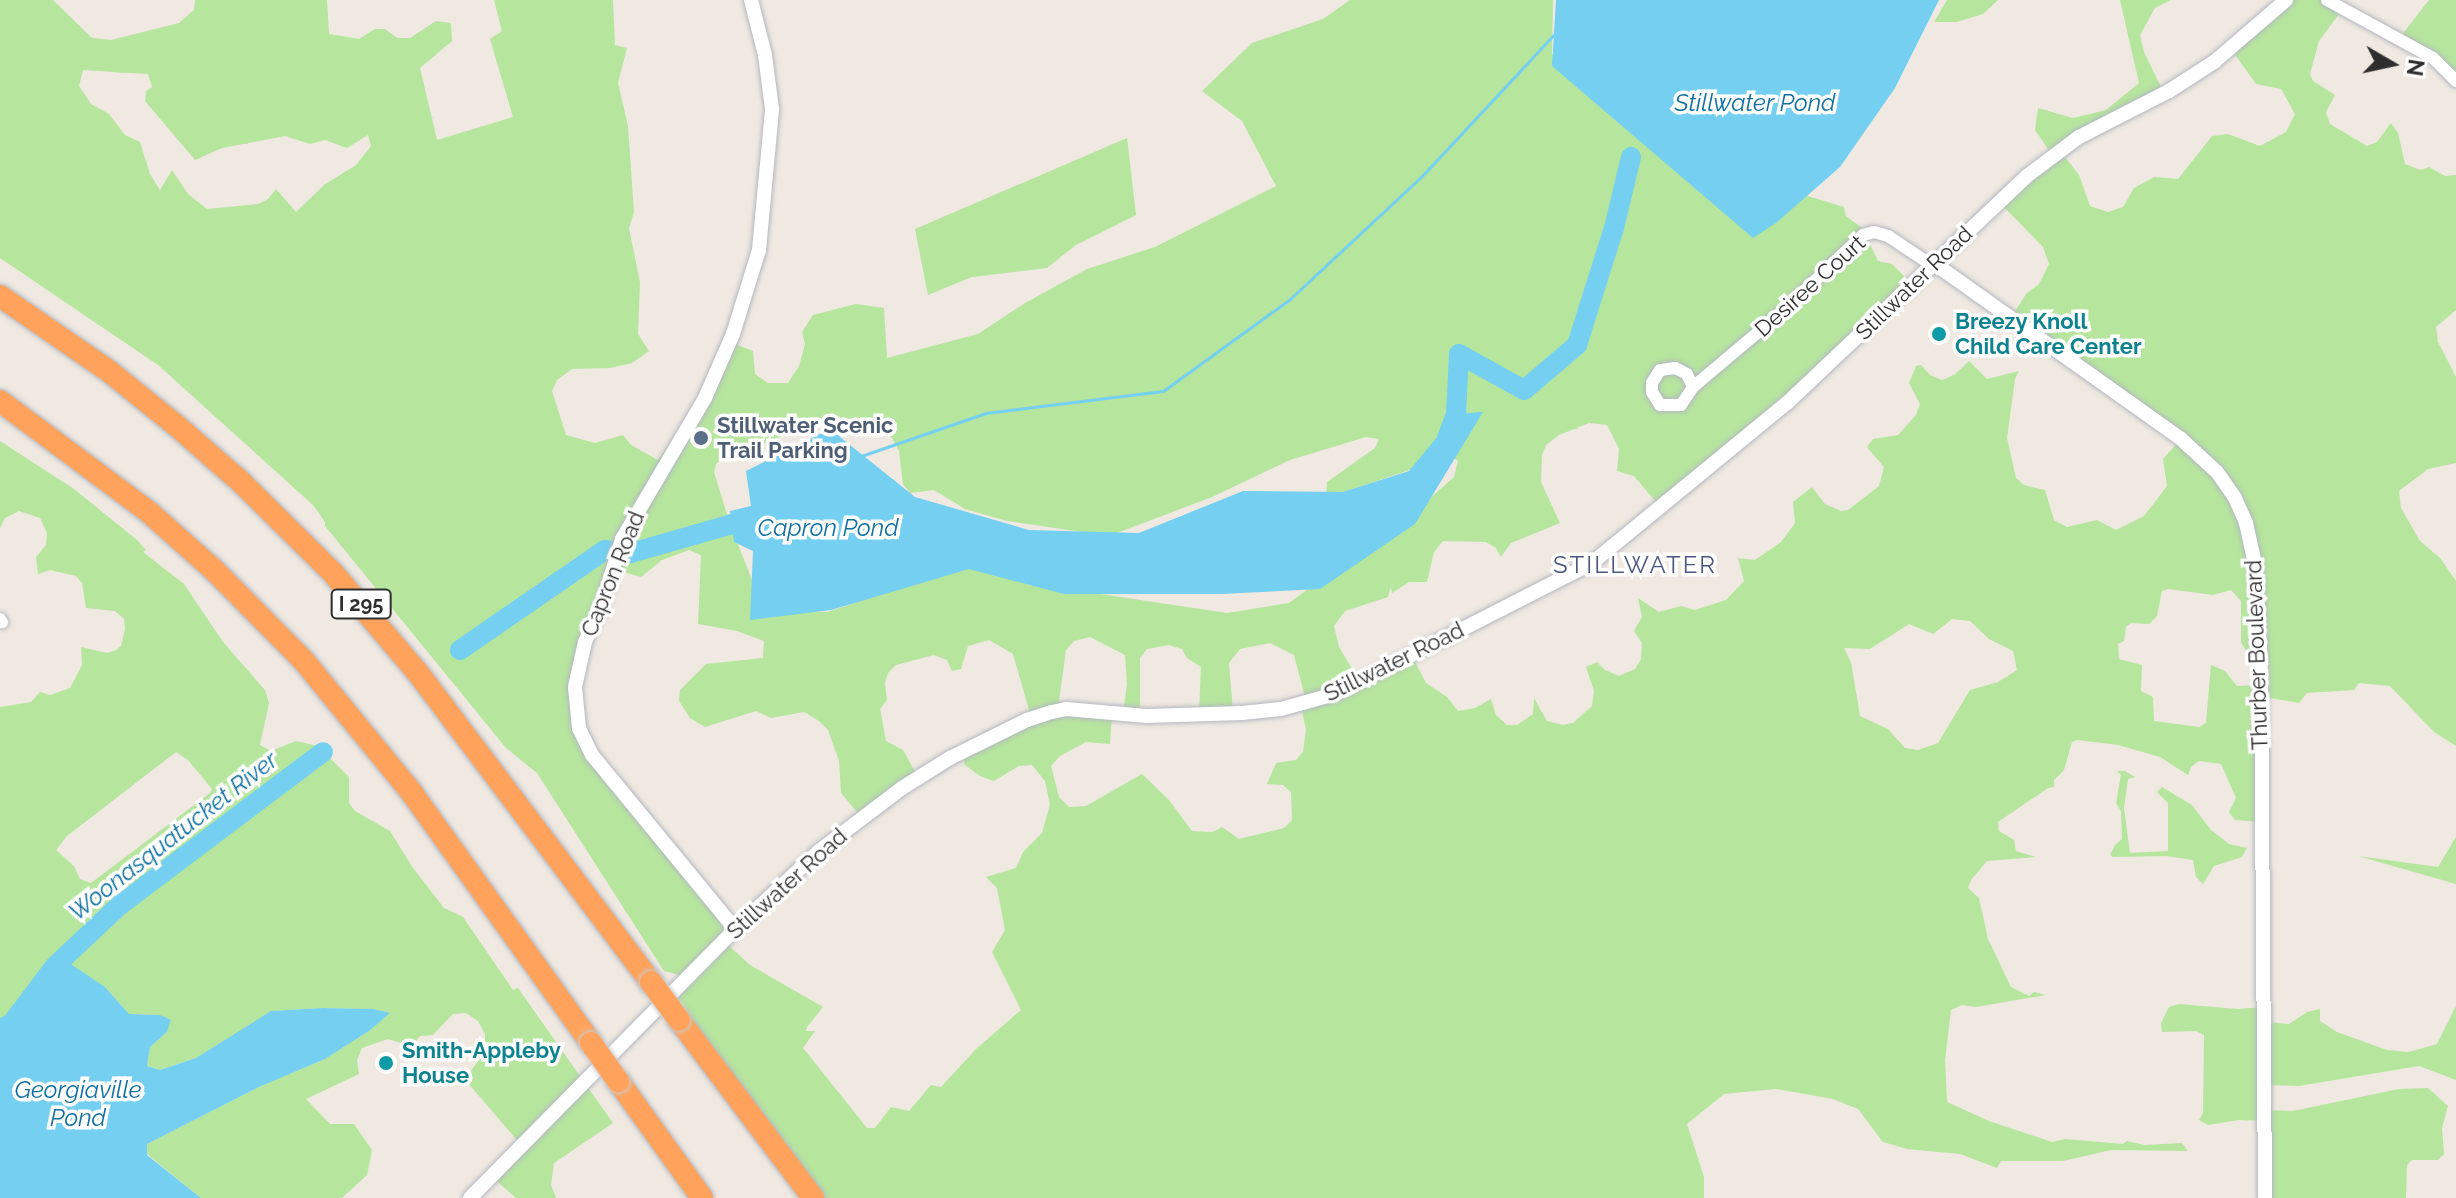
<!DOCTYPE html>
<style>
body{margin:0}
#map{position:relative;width:2456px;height:1198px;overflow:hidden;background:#efe9e1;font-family:Raleway,sans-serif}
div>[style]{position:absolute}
.green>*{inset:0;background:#b6e59e}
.water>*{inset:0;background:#75cff0}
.stream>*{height:3px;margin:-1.5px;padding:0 1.5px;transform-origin:1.5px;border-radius:1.5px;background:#75cff0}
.river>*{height:20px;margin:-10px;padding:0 10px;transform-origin:10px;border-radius:10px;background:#75cff0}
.roads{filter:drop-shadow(0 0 2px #b4b7c1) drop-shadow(0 0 2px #b4b7c1)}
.minor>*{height:12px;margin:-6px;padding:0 6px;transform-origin:6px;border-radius:6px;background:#fff}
.tertiary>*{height:14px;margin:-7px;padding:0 7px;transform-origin:7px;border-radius:7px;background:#fff}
.motorway>*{height:22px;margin:-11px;padding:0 11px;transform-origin:11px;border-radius:11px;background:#ffa35c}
.bridges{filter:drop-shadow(0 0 2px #c9c9c9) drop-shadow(0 0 2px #c9c9c9)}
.motorway-bridge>*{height:22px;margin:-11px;padding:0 11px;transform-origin:11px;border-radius:11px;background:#ffa35c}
.dots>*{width:22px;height:22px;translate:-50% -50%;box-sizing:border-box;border:4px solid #fff;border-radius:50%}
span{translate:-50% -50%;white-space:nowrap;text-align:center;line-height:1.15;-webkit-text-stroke:7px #fff;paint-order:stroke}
.shield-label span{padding:2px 6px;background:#fff;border:2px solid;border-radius:6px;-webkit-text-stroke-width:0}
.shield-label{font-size:20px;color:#2e2e2e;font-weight:700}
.street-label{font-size:22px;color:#2e2e2e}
.culture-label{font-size:22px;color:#0d838f;font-weight:700}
.left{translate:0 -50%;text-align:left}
.service-label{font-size:22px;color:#4e5e75;font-weight:700}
.water-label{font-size:24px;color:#0d6fa3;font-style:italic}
.neighbourhood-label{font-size:24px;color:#4d5680;letter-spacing:2px}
.north{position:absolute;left:2352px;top:24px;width:80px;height:80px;-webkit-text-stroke:6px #fff;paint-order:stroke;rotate:99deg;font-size:22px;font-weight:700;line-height:32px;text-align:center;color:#2e2e2e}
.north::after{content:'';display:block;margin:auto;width:28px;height:36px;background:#2e2e2e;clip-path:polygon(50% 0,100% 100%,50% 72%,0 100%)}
</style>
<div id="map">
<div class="green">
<div style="clip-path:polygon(evenodd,0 0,53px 0,92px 38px,111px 40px,179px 23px,194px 10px,195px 0,327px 0,329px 34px,359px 39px,375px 29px,385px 29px,397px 38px,410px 38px,436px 21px,451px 23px,452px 41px,420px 68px,437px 140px,513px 117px,490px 39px,502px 31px,494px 0,613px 0,615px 45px,627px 48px,618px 83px,628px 126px,634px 212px,629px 228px,640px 282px,638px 334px,649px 351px,632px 363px,610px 368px,572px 369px,557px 380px,552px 391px,566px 435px,595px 443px,623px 435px,631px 445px,658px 460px,691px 413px,725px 340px,753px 351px,755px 374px,768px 383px,788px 383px,799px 366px,805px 344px,802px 332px,813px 315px,856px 304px,884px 308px,887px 358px,978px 334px,1025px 303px,1087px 269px,1155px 247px,1276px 186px,1242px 121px,1202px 91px,1252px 43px,1323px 19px,1350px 0,1553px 0,1552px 54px,1564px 74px,1801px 194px,1844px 207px,1846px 216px,1880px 241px,1867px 238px,1878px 261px,1892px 264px,1913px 285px,1661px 508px,1634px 476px,1617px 471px,1619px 449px,1607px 425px,1589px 423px,1559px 435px,1546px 445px,1542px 455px,1541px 482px,1560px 523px,1511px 543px,1501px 557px,1496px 548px,1486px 542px,1443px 541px,1434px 552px,1427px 582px,1409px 582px,1392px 593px,1391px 587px,1388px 597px,1345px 611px,1334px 626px,1339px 647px,1360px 682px,1412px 656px,1426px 683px,1447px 697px,1458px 711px,1475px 708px,1491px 699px,1496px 715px,1507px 725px,1517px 725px,1533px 714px,1534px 698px,1547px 721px,1563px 725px,1573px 723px,1592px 706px,1594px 691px,1586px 667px,1597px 662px,1605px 670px,1619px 676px,1635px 669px,1641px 659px,1642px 643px,1634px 631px,1642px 617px,1638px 598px,1659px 612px,1681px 606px,1695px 610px,1726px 600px,1744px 581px,1738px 558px,1755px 560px,1781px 542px,1795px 523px,1793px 502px,1812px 487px,1825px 504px,1841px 511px,1848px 510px,1879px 486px,1884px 467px,1867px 447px,1873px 439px,1898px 435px,1916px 415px,1920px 404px,1909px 383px,1916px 366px,1921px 365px,1930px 375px,1942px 380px,1954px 375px,1969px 361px,1987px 379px,2019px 371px,2015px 379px,2007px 438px,2016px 478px,2024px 485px,2045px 490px,2054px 520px,2067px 527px,2097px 520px,2116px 530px,2144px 516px,2167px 486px,2163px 459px,2181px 439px,2012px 316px,2026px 294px,2039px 284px,2049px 264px,2043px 247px,2003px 206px,2053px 156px,2035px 130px,2038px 108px,2073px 118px,2106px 110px,2139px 83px,2120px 0,2171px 0,2155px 8px,2140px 35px,2144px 52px,2164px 93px,2061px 152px,2079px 175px,2090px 206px,2108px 212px,2123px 207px,2134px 188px,2154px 177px,2178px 179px,2212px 136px,2228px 134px,2260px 146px,2286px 132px,2295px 114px,2281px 89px,2256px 84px,2231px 49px,2287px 0,2328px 0,2342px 10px,2319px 41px,2310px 74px,2313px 81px,2335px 95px,2326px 112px,2330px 124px,2367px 146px,2377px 142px,2391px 123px,2398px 133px,2405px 164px,2420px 170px,2429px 167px,2445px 176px,2456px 175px,2456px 310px,2436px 327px,2438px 342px,2456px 377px,2456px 463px,2428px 469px,2399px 491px,2401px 508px,2420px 541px,2440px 558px,2456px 581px,2456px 746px,2434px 732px,2390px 686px,2359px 683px,2354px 690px,2307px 693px,2299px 703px,2264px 697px,2262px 822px,2235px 820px,2229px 812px,2236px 798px,2221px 764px,2199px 761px,2191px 767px,2188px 775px,2160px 757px,2118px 745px,2077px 740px,2072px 742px,2064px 770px,2054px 780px,2054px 787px,2048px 788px,1998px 822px,1999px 831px,2014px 840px,2016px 851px,2036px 857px,1987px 861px,1971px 880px,1968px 888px,1979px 898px,1988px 939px,2011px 987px,2029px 996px,2034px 992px,2046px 995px,1976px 1007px,1962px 1005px,1951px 1010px,1945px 1060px,1947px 1102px,1989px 1121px,2052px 1142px,2065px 1139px,2123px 1144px,2127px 1141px,2144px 1145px,2182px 1143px,2188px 1151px,2111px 1150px,2063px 1161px,2001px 1161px,1997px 1168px,1960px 1154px,1907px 1149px,1883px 1142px,1858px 1109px,1833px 1099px,1776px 1089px,1724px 1094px,1687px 1124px,1704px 1177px,1704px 1198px,820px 1198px,668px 1004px,687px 977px,664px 971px,537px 773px,506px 748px,325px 526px,325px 522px,313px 505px,158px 365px,0 258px,0 0,83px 70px,148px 74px,152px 87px,146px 91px,145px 101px,195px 160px,222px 148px,285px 136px,310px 144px,325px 140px,347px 148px,368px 135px,371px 146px,356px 165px,324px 185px,296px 212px,276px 189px,268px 199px,258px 204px,207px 209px,188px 194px,172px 170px,160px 190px,150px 174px,140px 142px,125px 135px,109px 114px,91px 104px,79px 86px,83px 70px,0 0,840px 419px,881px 428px,892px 438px,899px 451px,903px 484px,910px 493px,934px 490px,965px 509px,1007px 521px,1109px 536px,1212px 497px,1290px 460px,1366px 437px,1379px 439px,1375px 448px,1327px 482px,1326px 498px,1451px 456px,1458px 461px,1454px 477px,1420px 507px,1289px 603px,1227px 613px,1074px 590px,995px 576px,933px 547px,855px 603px,827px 612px,801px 611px,767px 618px,730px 524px,714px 472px,716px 464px,731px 452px,745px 453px,776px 438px,840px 419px,0 0,689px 550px,701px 555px,698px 624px,737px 631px,764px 641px,763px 658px,706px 664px,680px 690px,679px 701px,690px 718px,705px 727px,756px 711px,771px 718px,804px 712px,819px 721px,828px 730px,839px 761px,841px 793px,862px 818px,918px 777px,903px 750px,886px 741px,880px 709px,887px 700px,885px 683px,888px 673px,896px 665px,934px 655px,947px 660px,952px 671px,961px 669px,968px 646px,989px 640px,1013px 654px,1031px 717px,962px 754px,965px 765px,980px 776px,994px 781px,1019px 766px,1032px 765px,1045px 781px,1050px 804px,1042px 833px,1023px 852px,1016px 868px,986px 877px,997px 888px,1005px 930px,992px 952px,1021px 1010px,976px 1049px,941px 1087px,931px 1085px,909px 1111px,891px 1107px,875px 1128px,867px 1128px,803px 1048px,815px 1031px,806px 1031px,807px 1027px,823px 1007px,750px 965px,727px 944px,728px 932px,585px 740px,578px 667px,617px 570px,641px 577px,662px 560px,689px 550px,0 0,2168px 589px,2213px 595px,2231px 590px,2241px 601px,2241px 642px,2248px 654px,2260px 655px,2262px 685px,2237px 686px,2225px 671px,2211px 665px,2206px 723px,2199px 727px,2154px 721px,2153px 697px,2141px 691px,2142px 665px,2119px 659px,2118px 644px,2124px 641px,2126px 627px,2131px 623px,2149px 624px,2157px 616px,2162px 591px,2168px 589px,0 0,1952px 619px,1970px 621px,1989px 639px,2013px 651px,2017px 670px,1998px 682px,1970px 690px,1938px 743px,1918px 750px,1905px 748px,1888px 729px,1860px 716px,1851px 662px,1844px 648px,1870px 649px,1909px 624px,1933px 634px,1952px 619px,0 0,1090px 637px,1125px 655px,1127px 684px,1123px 714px,1140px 714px,1140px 658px,1147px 649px,1169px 645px,1182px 649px,1187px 658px,1201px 667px,1199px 712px,1233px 712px,1229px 663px,1240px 649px,1270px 643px,1294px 655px,1305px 697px,1301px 706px,1306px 730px,1303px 752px,1296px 760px,1276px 763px,1267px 784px,1283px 785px,1291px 792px,1292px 820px,1284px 828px,1239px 839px,1222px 827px,1212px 832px,1192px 831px,1169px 800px,1142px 774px,1086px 806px,1069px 807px,1059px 797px,1051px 766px,1060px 756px,1086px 742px,1110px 744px,1112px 714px,1058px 709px,1066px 650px,1074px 641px,1090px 637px)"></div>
<div style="clip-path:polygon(1947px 0,1998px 0,1983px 14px,1957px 22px,1934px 22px)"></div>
<div style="clip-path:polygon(2429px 0,2456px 0,2456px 79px,2401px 36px)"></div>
<div style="clip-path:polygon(1127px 138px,1136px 215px,1076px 245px,1047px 268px,972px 277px,928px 295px,915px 229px)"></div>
<div style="clip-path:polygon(evenodd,0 441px,74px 489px,137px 540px,146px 550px,143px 552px,184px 584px,223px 642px,265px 690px,269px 703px,260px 745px,271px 751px,296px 741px,318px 746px,349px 777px,349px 803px,355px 811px,390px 831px,413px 868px,444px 908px,463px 917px,513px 990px,518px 988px,613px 1123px,554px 1163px,551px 1185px,556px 1198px,516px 1198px,493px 1178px,522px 1146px,467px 1082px,470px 1072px,485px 1052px,485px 1034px,478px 1021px,466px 1013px,453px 1014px,433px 1035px,420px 1036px,407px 1052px,401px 1043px,388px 1039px,362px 1048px,357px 1060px,359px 1074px,306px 1099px,330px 1124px,354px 1124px,372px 1150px,367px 1175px,342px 1198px,201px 1198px,147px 1154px,147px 1144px,259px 1087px,325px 1059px,369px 1031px,389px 1013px,374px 1009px,323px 1008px,272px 1011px,196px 1058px,160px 1070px,147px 1066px,150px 1047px,167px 1032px,160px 1015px,129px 1014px,105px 987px,39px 989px,26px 1005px,0 1018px,0 707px,31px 702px,40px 692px,50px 695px,70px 688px,82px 665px,81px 647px,107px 653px,116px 650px,121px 646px,125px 629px,124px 619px,115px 611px,86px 608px,82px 583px,76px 576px,50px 570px,38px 574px,36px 557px,46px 545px,47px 533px,40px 518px,19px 511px,5px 518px,0 528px,0 441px,176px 752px,188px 760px,212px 789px,210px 793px,91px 883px,80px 879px,74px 866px,56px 850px,67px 836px,176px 752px)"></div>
<div style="clip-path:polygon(2117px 771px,2125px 771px,2135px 777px,2128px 779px,2124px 808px,2130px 853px,2168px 851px,2168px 803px,2157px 792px,2162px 787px,2192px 805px,2211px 830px,2229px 844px,2247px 848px,2242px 857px,2214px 866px,2203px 884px,2196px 877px,2193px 860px,2166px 856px,2113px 857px,2110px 855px,2115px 845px,2122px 839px,2121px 811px,2116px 803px,2121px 775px)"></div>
<div style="clip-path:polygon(2456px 837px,2456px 884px,2358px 856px,2438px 867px)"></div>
<div style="clip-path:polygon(2179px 1004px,2238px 1009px,2263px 1007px,2266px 1022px,2289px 1024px,2307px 1012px,2320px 1009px,2320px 1021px,2337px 1032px,2387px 1050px,2409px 1052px,2437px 1044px,2456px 1006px,2456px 1080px,2419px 1066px,2299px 1086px,2266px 1085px,2267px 1110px,2293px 1111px,2399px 1089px,2428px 1088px,2448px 1106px,2442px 1128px,2444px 1154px,2438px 1160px,2412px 1160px,2407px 1165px,2406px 1198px,2267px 1198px,2263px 1121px,2239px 1120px,2208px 1125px,2199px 1120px,2203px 1113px,2204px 1035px,2196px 1031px,2162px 1032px,2161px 1023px,2169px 1007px)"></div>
</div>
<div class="water">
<div style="clip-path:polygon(1556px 0,1939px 0,1895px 88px,1840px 167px,1776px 223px,1753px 238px,1552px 66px)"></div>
<div style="clip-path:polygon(1483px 412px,1415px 524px,1320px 589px,1221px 594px,1064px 594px,969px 569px,831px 610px,750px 620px,753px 551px,734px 542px,730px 511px,751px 506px,746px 471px,830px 429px,915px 497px,1029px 530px,1139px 533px,1243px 491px,1343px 492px,1409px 471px,1456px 414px)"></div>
<div style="clip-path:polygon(54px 963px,69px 963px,105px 987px,129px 1014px,160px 1015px,171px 1020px,167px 1032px,150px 1047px,147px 1066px,160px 1070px,196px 1058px,271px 1011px,323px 1008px,374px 1009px,390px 1013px,369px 1031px,325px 1059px,259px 1087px,147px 1144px,147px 1155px,201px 1198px,0 1198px,0 1018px,26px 1005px)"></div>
</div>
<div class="stream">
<div style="left:861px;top:456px;width:132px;rotate:-19deg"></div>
<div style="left:986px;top:413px;width:178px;rotate:-7.1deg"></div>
<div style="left:1163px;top:391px;width:157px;rotate:-35.9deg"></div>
<div style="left:1290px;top:299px;width:180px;rotate:-43deg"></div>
<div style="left:1422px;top:176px;width:200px;rotate:-47deg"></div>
</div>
<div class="river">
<div style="left:1447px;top:438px;width:26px;rotate:-69deg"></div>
<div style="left:1456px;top:414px;width:60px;rotate:-87.1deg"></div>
<div style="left:1459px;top:354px;width:74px;rotate:29deg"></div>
<div style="left:1524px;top:390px;width:70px;rotate:-40.3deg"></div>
<div style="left:1577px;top:345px;width:123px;rotate:-72.5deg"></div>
<div style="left:1614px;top:228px;width:73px;rotate:-76.5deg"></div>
<div style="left:460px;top:650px;width:176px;rotate:-34.6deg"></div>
<div style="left:605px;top:550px;width:26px;rotate:7deg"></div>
<div style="left:631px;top:553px;width:105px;rotate:-16deg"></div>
<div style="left:732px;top:524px;width:27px;rotate:-2deg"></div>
<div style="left:0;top:1039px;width:91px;rotate:-53deg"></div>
<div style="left:55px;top:966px;width:89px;rotate:-43.2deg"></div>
<div style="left:120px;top:905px;width:254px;rotate:-37deg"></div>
</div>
<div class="roads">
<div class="minor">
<div style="left:2327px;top:0;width:121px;rotate:28.7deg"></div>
<div style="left:2433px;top:58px;width:33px;rotate:45deg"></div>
<div style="left:1693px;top:387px;width:14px;rotate:-115deg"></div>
<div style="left:1687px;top:374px;width:13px;rotate:-153deg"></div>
<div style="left:1675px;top:368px;width:15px;rotate:172deg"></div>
<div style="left:1660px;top:370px;width:15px;rotate:122deg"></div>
<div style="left:1652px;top:383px;width:9px;rotate:90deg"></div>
<div style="left:1652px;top:392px;width:15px;rotate:58deg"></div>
<div style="left:1660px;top:405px;width:21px"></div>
<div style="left:1681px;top:405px;width:22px;rotate:-56deg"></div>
<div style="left:1693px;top:387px;width:116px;rotate:-40.1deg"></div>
<div style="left:1782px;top:312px;width:112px;rotate:-43.5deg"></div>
<div style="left:1863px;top:235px;width:11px;rotate:-15deg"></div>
<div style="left:1874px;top:232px;width:15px;rotate:16deg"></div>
<div style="left:1888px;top:236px;width:54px;rotate:33.7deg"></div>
<div style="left:0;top:619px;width:4px;rotate:56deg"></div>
</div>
<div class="tertiary">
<div style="left:1935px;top:264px;width:301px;rotate:35.4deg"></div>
<div style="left:2180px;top:438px;width:50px;rotate:42.6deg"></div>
<div style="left:2217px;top:472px;width:32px;rotate:55deg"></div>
<div style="left:2235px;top:498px;width:27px;rotate:66deg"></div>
<div style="left:2246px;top:523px;width:46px;rotate:77.5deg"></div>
<div style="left:2256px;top:568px;width:105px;rotate:87.3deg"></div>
<div style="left:2261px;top:673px;width:525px;rotate:89.56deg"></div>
<div style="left:735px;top:929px;width:225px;rotate:-129.4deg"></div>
<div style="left:592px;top:755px;width:30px;rotate:-116deg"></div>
<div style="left:579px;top:728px;width:41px;rotate:-95.6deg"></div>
<div style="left:575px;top:687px;width:46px;rotate:-77.5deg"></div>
<div style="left:585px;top:642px;width:47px;rotate:-66.2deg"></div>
<div style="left:604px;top:599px;width:63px;rotate:-73.3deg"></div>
<div style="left:622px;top:539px;width:164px;rotate:-59.5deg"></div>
<div style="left:705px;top:398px;width:70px;rotate:-66.4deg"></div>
<div style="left:733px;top:334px;width:88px;rotate:-72.8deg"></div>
<div style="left:759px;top:250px;width:142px;rotate:-84.7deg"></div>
<div style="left:772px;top:109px;width:54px;rotate:-97.4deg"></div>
<div style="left:765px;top:55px;width:57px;rotate:-104.3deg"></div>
<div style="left:470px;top:1198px;width:378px;rotate:-45.4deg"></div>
<div style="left:735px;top:929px;width:115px;rotate:-42.9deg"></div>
<div style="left:819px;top:851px;width:104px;rotate:-37.2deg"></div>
<div style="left:902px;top:788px;width:57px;rotate:-32deg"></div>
<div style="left:950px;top:758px;width:86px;rotate:-26.3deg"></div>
<div style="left:1027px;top:720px;width:26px;rotate:-18deg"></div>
<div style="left:1052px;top:712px;width:14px;rotate:-12deg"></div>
<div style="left:1066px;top:709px;width:81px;rotate:4.9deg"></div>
<div style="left:1147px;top:716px;width:95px;rotate:-1.8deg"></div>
<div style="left:1242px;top:713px;width:39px;rotate:-6deg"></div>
<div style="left:1281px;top:709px;width:56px;rotate:-15.5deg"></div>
<div style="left:1335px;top:694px;width:288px;rotate:-27deg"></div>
<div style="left:1592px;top:563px;width:252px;rotate:-39.4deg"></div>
<div style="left:1787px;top:403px;width:330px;rotate:-43.4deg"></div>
<div style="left:2027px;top:176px;width:65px;rotate:-36.9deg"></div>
<div style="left:2079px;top:137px;width:101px;rotate:-27.1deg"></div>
<div style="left:2169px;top:91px;width:54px;rotate:-32.8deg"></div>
<div style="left:2214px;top:62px;width:95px;rotate:-40.7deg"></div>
</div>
<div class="motorway">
<div style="left:0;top:296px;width:134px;rotate:34.6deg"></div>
<div style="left:110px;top:372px;width:86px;rotate:38.9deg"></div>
<div style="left:177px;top:426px;width:86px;rotate:41.2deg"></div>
<div style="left:242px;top:483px;width:128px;rotate:44.7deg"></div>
<div style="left:333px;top:573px;width:131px;rotate:49.6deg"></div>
<div style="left:418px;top:673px;width:387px;rotate:53deg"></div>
<div style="left:0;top:401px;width:187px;rotate:36.7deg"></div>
<div style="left:150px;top:513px;width:86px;rotate:41.7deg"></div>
<div style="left:214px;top:570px;width:128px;rotate:45.3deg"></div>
<div style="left:304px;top:661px;width:171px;rotate:50.7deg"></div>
<div style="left:412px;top:793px;width:307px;rotate:54.4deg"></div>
<div style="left:679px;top:1020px;width:223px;rotate:53deg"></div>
<div style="left:618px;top:1081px;width:144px;rotate:54.3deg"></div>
</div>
</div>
<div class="bridges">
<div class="motorway-bridge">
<div style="left:651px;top:982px;width:47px;rotate:53.6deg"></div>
<div style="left:591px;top:1043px;width:47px;rotate:54.6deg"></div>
</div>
</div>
<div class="dots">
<div style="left:1939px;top:334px;background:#0f9aa8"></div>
<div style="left:701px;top:438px;background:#5c6f8a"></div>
<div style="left:386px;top:1063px;background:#0f9aa8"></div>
</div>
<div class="shield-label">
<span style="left:361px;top:604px">I 295</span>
</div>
<div class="street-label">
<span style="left:1914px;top:283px;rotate:-44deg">Stillwater Road</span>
<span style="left:1810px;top:286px;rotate:-42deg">Desiree Court</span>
<span style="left:613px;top:574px;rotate:-68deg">Capron Road</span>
<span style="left:2257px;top:655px;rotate:-92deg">Thurber Boulevard</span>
<span style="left:1394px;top:662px;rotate:-26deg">Stillwater Road</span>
<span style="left:787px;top:884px;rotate:-42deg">Stillwater Road</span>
</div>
<div class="culture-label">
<span class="left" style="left:1955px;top:334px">Breezy Knoll<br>Child Care Center</span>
<span class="left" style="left:402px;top:1063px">Smith-Appleby<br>House</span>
</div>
<div class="service-label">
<span class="left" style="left:717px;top:438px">Stillwater Scenic<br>Trail Parking</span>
</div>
<div class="water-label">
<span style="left:1755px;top:103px">Stillwater Pond</span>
<span style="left:828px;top:528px">Capron Pond</span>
<span style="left:173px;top:836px;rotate:-38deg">Woonasquatucket River</span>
<span style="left:78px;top:1104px">Georgiaville<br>Pond</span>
</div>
<div class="neighbourhood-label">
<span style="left:1635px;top:565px">STILLWATER</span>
</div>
<div class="north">N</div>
</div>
